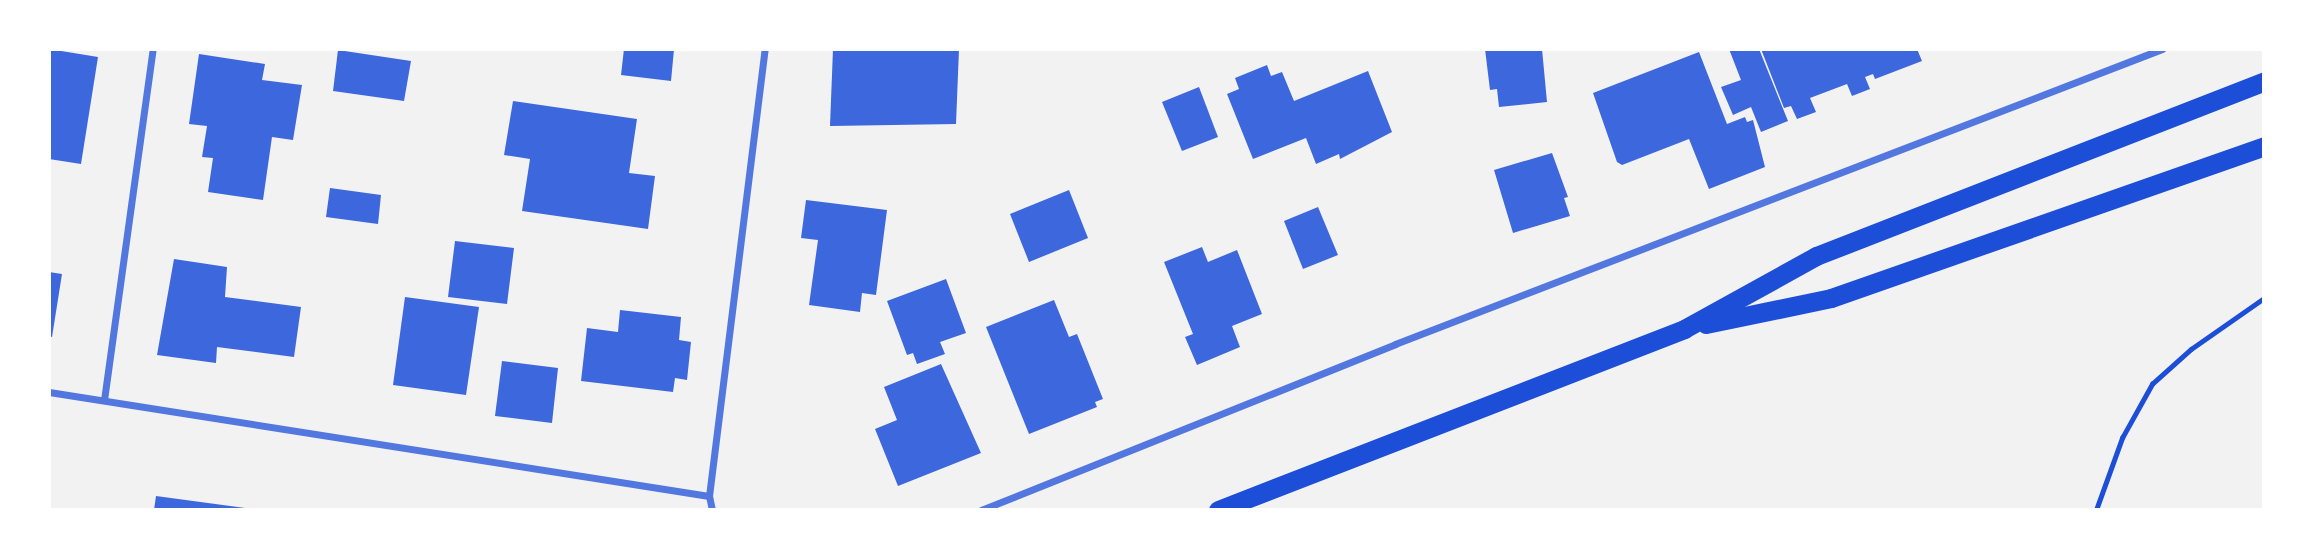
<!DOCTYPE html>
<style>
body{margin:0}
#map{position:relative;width:2313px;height:559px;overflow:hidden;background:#f2f2f2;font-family:"DM Sans",sans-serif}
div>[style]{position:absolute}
.building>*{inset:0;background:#3d67dc}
.path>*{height:4.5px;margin:-2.25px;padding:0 2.25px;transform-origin:2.25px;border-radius:2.25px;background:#1d4ed8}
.minor>*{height:7px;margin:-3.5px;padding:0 3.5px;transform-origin:3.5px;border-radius:3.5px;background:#5277de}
.trunk>*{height:19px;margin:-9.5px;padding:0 9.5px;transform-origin:9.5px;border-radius:9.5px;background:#1d4ed8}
span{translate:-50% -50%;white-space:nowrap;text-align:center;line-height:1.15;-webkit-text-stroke:7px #fff;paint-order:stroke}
.frame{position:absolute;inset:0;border:51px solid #fff;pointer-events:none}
</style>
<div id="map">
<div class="building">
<div style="clip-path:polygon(49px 49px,98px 57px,81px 164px,49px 159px)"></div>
<div style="clip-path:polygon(624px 49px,674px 49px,671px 81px,621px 75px)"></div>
<div style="clip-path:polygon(833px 49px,959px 49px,956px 124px,830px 126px)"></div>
<div style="clip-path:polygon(1485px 49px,1542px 49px,1547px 102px,1499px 107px,1497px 89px,1490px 90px)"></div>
<div style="clip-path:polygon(1729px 49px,1759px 49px,1788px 121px,1761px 132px,1751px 107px,1733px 115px,1721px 87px,1741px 80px)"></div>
<div style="clip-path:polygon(1761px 49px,1917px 49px,1922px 61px,1875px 79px,1873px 74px,1865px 77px,1870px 89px,1852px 96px,1847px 84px,1810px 98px,1816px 112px,1797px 119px,1791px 106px,1784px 108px)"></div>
<div style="clip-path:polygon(338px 50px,411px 61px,404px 101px,333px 91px)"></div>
<div style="clip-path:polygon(1699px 52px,1727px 124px,1745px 117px,1747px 122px,1753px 120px,1765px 167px,1709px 189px,1689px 139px,1622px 165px,1617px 162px,1593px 93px)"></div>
<div style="clip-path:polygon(199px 54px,265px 64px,262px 80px,302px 85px,293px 140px,272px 137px,263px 200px,208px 192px,213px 158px,202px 157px,207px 126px,189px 124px)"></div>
<div style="clip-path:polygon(1267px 65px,1271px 76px,1282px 72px,1294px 101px,1368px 71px,1392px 132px,1340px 159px,1339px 154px,1316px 164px,1306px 138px,1253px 159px,1227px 94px,1239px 89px,1235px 78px)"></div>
<div style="clip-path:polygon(1199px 87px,1218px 137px,1182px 151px,1162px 102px)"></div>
<div style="clip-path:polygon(513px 101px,637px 119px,629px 173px,655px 176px,648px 229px,522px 211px,530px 159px,504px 155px)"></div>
<div style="clip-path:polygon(1552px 153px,1568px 197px,1564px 198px,1570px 216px,1513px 233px,1494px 170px)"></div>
<div style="clip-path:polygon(330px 188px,381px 195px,378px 224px,326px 217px)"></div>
<div style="clip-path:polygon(1069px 190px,1088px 238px,1029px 262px,1010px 214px)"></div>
<div style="clip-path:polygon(806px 200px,887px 210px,876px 295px,862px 293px,860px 312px,809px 305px,818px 240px,801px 238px)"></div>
<div style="clip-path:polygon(1318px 207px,1338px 255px,1303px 269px,1284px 221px)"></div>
<div style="clip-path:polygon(455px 241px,514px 248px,507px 304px,448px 297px)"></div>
<div style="clip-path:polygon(1202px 247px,1208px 262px,1237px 250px,1262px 314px,1232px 326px,1240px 347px,1197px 365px,1185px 337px,1193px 334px,1164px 262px)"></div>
<div style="clip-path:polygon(174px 259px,227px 267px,225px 297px,301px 307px,294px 357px,217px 347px,216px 363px,157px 355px)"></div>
<div style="clip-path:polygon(49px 272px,62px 274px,52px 337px,49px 336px)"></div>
<div style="clip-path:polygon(946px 279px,966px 333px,940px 342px,945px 354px,917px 364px,913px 353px,907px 355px,887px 301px)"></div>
<div style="clip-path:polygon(405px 297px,479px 307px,466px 395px,393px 385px)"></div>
<div style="clip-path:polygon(1054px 300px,1069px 337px,1077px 334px,1103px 399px,1095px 402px,1097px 407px,1029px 434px,986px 327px)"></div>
<div style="clip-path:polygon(620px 310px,681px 317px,679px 340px,691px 342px,687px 380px,675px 378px,673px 392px,581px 381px,587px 328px,618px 332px)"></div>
<div style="clip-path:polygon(502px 361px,558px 368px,552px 423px,495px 416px)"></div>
<div style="clip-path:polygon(941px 364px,981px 453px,898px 486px,875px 429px,897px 420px,884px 387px)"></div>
<div style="clip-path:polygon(156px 496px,245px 508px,245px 510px,154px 510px)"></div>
</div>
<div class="path">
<div style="left:2096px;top:510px;width:77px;rotate:-70.1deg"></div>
<div style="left:2122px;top:438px;width:62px;rotate:-60.9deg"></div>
<div style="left:2152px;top:384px;width:52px;rotate:-41.9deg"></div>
<div style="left:2191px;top:349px;width:89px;rotate:-34.9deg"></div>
</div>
<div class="minor">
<div style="left:49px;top:392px;width:668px;rotate:8.95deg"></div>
<div style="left:104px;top:400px;width:354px;rotate:-82.1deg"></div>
<div style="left:712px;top:510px;width:14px;rotate:-102deg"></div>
<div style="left:709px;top:496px;width:450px;rotate:-82.9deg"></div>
<div style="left:981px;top:510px;width:446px;rotate:-21.8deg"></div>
<div style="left:1395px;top:344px;width:822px;rotate:-21.04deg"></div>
</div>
<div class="trunk">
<div style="left:1706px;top:324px;width:128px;rotate:-11.7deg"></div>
<div style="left:1831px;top:298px;width:459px;rotate:-19.3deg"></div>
<div style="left:1218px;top:510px;width:500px;rotate:-21.2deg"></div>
<div style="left:1684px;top:329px;width:151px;rotate:-28.9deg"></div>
<div style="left:1816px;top:256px;width:481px;rotate:-21.3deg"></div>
</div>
<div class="frame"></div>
</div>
